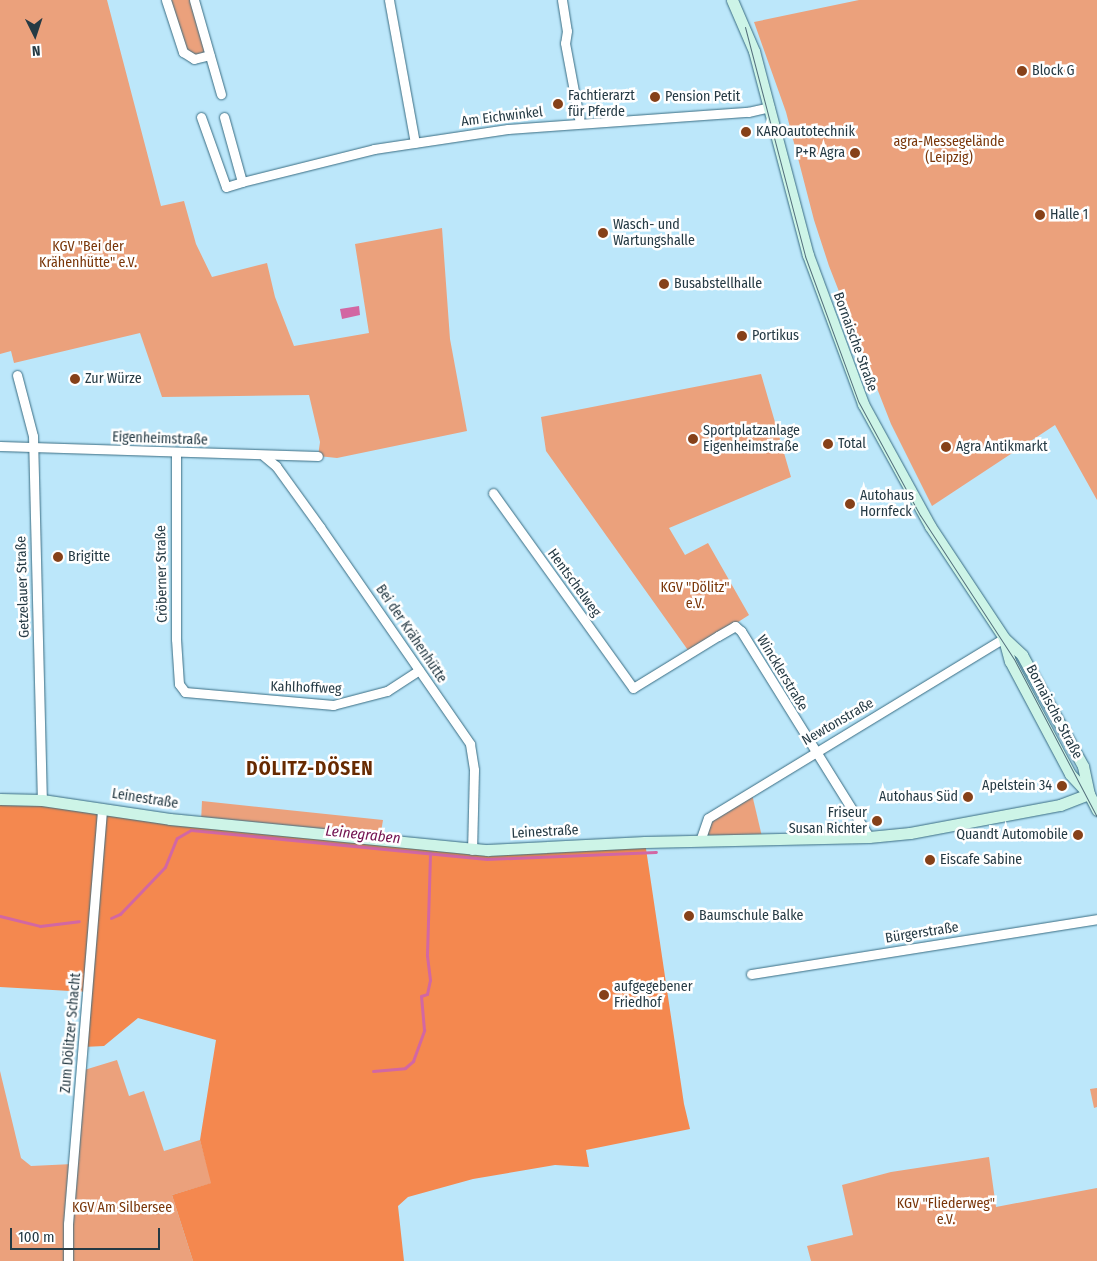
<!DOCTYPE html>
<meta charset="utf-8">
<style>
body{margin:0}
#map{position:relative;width:1097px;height:1261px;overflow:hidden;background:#bce7fa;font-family:"Fira Sans Condensed",sans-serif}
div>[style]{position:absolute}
.green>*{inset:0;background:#eba17c}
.forest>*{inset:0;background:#f4884f}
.water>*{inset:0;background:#d267a3}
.stream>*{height:3px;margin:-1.5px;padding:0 1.5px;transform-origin:1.5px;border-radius:1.5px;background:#d267a3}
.roads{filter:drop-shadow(0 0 1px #396c82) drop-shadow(0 0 1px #396c82)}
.street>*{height:9px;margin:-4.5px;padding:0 4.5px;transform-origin:4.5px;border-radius:4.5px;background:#fff}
.secondary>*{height:11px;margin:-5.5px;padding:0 5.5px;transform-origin:5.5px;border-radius:5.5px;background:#cdf4e7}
.tram>*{height:1px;margin:-0.5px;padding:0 0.5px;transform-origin:0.5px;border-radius:0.5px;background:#536f7c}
.dots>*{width:14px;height:14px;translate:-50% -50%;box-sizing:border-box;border:2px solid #fff;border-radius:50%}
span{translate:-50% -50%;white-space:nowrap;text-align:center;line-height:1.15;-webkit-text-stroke:5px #fff;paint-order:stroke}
.poi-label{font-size:14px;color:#253a44}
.left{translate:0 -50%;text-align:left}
.right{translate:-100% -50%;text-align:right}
.street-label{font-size:14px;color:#253a44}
.park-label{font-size:14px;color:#793508}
.water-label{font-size:15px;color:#741351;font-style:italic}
.district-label{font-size:19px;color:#672a01;font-weight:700;letter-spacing:1px}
.north{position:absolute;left:10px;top:10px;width:50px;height:50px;-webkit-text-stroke:4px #fff;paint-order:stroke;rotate:176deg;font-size:14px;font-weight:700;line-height:20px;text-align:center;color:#253a44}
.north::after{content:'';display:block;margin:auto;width:18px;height:22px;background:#253a44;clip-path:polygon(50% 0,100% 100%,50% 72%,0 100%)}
.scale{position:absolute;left:10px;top:1228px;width:150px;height:22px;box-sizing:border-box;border:2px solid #253a44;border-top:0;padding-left:6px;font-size:15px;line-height:18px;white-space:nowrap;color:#253a44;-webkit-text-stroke:4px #fff;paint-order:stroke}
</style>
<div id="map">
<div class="green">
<div style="clip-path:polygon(0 0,107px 0,161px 206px,184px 201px,196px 244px,212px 277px,267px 263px,275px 297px,294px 346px,369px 333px,355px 244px,442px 228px,450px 339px,467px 431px,337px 458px,318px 456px,320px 442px,309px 395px,162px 397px,140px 333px,14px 363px,11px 351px,0 354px)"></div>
<div style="clip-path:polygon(166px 0,194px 0,210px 55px,190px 58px)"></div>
<div style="clip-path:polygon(859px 0,1097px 0,1097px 500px,1055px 425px,932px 506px,891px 424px,829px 266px,814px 220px,786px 112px,754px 22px)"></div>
<div style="clip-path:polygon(761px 374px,791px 477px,669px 528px,685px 555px,708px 543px,749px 615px,690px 653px,546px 451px,541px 417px)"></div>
<div style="clip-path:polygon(751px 790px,763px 841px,700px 841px,708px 818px)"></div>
<div style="clip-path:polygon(202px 801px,383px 820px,380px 838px,201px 822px)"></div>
<div style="clip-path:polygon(117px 1060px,129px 1096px,144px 1091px,164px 1151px,200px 1140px,212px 1183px,172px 1195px,193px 1261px,0 1261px,0 1071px,21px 1158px,31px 1166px,73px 1164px,81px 1071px)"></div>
<div style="clip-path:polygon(1097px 1088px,1097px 1107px,1094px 1108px,1090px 1089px)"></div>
<div style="clip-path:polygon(989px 1157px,996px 1207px,1097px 1188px,1097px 1261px,811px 1261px,807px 1246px,853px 1235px,842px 1185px,891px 1172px)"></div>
</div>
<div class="forest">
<div style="clip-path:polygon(0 799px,472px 850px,645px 842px,684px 1104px,690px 1129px,586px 1150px,589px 1167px,555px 1165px,473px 1179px,408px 1197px,398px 1206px,404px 1261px,193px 1261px,172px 1195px,211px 1183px,200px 1140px,216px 1040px,138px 1018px,104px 1046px,83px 1047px,88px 992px,0 987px)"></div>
</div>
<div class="water">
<div style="clip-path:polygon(359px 306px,360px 315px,342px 319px,340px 309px)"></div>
</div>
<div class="stream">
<div style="left:0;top:916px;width:41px;rotate:14deg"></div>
<div style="left:40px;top:926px;width:39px;rotate:-7deg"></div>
<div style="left:111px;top:918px;width:10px;rotate:-24deg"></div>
<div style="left:120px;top:914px;width:65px;rotate:-46.2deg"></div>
<div style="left:165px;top:867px;width:31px;rotate:-68deg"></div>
<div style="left:177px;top:838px;width:16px;rotate:-30deg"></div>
<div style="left:191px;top:830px;width:297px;rotate:5.6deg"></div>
<div style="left:487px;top:859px;width:169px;rotate:-2.4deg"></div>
<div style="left:373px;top:1071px;width:32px;rotate:-5deg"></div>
<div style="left:405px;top:1068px;width:11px;rotate:-41deg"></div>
<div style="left:413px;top:1061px;width:33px;rotate:-70deg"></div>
<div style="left:424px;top:1030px;width:34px;rotate:-95deg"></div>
<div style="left:421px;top:996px;width:6px;rotate:-18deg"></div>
<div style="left:427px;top:994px;width:14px;rotate:-78deg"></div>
<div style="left:430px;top:980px;width:25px;rotate:-97deg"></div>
<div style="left:427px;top:955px;width:102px;rotate:-88.3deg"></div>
</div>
<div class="roads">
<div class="street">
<div style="left:166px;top:0;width:55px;rotate:71.9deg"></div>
<div style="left:183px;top:52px;width:13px;rotate:32deg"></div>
<div style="left:194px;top:59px;width:16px;rotate:-14deg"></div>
<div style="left:194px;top:0;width:98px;rotate:74deg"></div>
<div style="left:389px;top:0;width:145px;rotate:79.7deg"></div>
<div style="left:562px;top:0;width:31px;rotate:81deg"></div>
<div style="left:567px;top:31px;width:12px;rotate:99deg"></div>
<div style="left:565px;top:43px;width:81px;rotate:79.4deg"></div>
<div style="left:201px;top:117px;width:74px;rotate:70.3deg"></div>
<div style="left:226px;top:187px;width:17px;rotate:-17deg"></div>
<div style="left:224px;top:117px;width:67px;rotate:74.5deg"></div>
<div style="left:242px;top:182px;width:136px;rotate:-14deg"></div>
<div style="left:374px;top:149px;width:135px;rotate:-8.5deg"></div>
<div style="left:508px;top:129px;width:241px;rotate:-4.1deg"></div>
<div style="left:748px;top:112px;width:22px;rotate:-13deg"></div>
<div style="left:17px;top:375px;width:63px;rotate:75.3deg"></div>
<div style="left:33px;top:436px;width:364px;rotate:88.6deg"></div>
<div style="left:0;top:446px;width:318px;rotate:1.8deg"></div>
<div style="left:176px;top:453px;width:186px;rotate:90deg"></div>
<div style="left:176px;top:639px;width:45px;rotate:86.2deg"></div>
<div style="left:179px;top:684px;width:10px;rotate:53deg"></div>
<div style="left:185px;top:692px;width:149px;rotate:5deg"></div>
<div style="left:333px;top:705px;width:56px;rotate:-14.5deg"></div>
<div style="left:387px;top:691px;width:38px;rotate:-33deg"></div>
<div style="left:264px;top:456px;width:16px;rotate:40deg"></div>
<div style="left:276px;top:466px;width:75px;rotate:54.2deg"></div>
<div style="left:320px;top:527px;width:264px;rotate:55.3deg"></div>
<div style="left:470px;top:744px;width:26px;rotate:81deg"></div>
<div style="left:474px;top:770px;width:80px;rotate:91.4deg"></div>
<div style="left:493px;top:493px;width:240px;rotate:54.3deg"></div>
<div style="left:633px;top:688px;width:100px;rotate:-31.5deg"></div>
<div style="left:718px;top:636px;width:20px;rotate:-30deg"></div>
<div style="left:735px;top:626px;width:8px;rotate:40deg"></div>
<div style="left:741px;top:631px;width:243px;rotate:58.1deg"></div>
<div style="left:700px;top:841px;width:24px;rotate:-71deg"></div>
<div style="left:708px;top:818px;width:346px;rotate:-31.3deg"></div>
<div style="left:751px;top:974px;width:350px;rotate:-9deg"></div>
<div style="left:68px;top:1261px;width:37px;rotate:-90deg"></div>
<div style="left:68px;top:1224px;width:417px;rotate:-85.3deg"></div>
</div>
<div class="secondary">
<div style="left:732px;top:0;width:56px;rotate:66.7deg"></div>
<div style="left:754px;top:51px;width:211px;rotate:75.2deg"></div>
<div style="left:808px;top:255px;width:159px;rotate:69.7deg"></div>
<div style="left:863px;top:404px;width:139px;rotate:61.2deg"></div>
<div style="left:930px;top:526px;width:134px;rotate:56.5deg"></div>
<div style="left:1004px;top:638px;width:25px;rotate:43deg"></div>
<div style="left:1022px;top:655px;width:127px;rotate:61.2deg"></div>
<div style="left:1083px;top:766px;width:29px;rotate:78deg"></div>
<div style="left:1089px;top:794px;width:18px;rotate:63deg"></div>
<div style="left:1004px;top:639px;width:23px;rotate:75deg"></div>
<div style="left:1010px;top:661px;width:128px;rotate:62deg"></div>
<div style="left:1070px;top:774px;width:26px;rotate:47deg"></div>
<div style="left:0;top:799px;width:42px;rotate:1.4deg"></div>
<div style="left:42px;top:800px;width:129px;rotate:8.4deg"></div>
<div style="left:170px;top:819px;width:319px;rotate:5.6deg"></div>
<div style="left:487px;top:850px;width:158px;rotate:-2.9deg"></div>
<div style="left:645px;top:842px;width:224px;rotate:-1.3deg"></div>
<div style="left:869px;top:837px;width:41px;rotate:-5.6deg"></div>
<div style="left:910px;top:833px;width:153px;rotate:-10.6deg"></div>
<div style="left:1060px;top:805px;width:31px;rotate:-21deg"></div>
</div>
</div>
<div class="tram">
<div style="left:745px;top:27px;width:237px;rotate:75.3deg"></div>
<div style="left:805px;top:256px;width:154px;rotate:69.9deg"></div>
<div style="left:858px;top:401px;width:130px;rotate:61.5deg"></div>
<div style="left:920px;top:515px;width:172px;rotate:56.9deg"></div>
<div style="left:1014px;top:659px;width:178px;rotate:62.3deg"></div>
</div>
<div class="dots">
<div style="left:1022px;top:71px;background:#864119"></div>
<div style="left:655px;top:97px;background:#864119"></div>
<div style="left:558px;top:104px;background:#864119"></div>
<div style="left:746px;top:132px;background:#864119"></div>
<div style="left:855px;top:153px;background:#864119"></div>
<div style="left:1040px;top:215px;background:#864119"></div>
<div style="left:603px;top:233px;background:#864119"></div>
<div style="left:664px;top:284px;background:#864119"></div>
<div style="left:742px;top:336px;background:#864119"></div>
<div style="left:75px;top:379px;background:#864119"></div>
<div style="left:693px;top:439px;background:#864119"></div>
<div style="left:828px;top:444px;background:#864119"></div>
<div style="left:946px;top:447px;background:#864119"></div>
<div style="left:850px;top:504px;background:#864119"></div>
<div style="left:58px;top:557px;background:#864119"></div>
<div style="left:1062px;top:786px;background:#864119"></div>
<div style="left:968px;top:797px;background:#864119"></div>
<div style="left:877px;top:821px;background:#864119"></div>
<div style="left:1078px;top:835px;background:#864119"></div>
<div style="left:930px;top:860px;background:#864119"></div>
<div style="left:689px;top:916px;background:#864119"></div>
<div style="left:604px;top:995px;background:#864119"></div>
</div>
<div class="poi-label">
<span class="left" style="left:1032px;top:71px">Block G</span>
<span class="left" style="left:568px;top:104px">Fachtierarzt<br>für Pferde</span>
<span class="left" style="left:665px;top:97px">Pension Petit</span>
<span class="left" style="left:756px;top:132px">KAROautotechnik</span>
<span class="right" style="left:845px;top:153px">P+R Agra</span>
<span class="left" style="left:1050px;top:215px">Halle 1</span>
<span class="left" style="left:613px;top:233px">Wasch- und<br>Wartungshalle</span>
<span class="left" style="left:674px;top:284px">Busabstellhalle</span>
<span class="left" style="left:752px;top:336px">Portikus</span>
<span class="left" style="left:85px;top:379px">Zur Würze</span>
<span class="left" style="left:703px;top:439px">Sportplatzanlage<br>Eigenheimstraße</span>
<span class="left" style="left:838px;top:444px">Total</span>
<span class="left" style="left:956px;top:447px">Agra Antikmarkt</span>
<span class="left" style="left:860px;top:504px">Autohaus<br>Hornfeck</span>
<span class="left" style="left:68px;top:557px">Brigitte</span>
<span class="right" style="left:1052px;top:786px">Apelstein 34</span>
<span class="right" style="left:958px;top:797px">Autohaus Süd</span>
<span class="right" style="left:867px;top:821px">Friseur<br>Susan Richter</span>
<span class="right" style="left:1068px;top:835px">Quandt Automobile</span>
<span class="left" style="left:940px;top:860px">Eiscafe Sabine</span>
<span class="left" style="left:699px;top:916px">Baumschule Balke</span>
<span class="left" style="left:614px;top:995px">aufgegebener<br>Friedhof</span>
</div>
<div class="street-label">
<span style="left:502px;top:117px;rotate:-7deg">Am Eichwinkel</span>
<span style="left:855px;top:342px;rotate:70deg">Bornaische Straße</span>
<span style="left:160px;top:439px;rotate:2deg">Eigenheimstraße</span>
<span style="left:162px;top:574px;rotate:-91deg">Cröberner Straße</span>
<span style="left:574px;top:583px;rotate:54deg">Hentschelweg</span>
<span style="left:23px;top:587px;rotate:-92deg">Getzelauer Straße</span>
<span style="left:411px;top:634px;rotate:56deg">Bei der Krähenhütte</span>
<span style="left:782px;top:673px;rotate:59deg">Wincklerstraße</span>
<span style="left:306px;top:688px;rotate:2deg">Kahlhoffweg</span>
<span style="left:1054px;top:712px;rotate:62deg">Bornaische Straße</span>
<span style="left:838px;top:722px;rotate:-30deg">Newtonstraße</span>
<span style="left:145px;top:799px;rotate:9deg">Leinestraße</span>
<span style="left:545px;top:832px;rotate:-3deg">Leinestraße</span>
<span style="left:922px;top:933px;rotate:-9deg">Bürgerstraße</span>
<span style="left:71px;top:1033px;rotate:-85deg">Zum Dölitzer Schacht</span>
</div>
<div class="park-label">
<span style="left:949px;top:150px">agra-Messegelände<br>(Leipzig)</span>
<span style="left:88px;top:255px">KGV "Bei der<br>Krähenhütte" e.V.</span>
<span style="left:695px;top:596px">KGV "Dölitz"<br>e.V.</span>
<span style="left:946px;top:1212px">KGV "Fliederweg"<br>e.V.</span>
<span style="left:122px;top:1208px">KGV Am Silbersee</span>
</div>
<div class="water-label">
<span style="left:363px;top:835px;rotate:6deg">Leinegraben</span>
</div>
<div class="district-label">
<span style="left:310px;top:769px">DÖLITZ-DÖSEN</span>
</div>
<div class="north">N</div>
<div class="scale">100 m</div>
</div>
